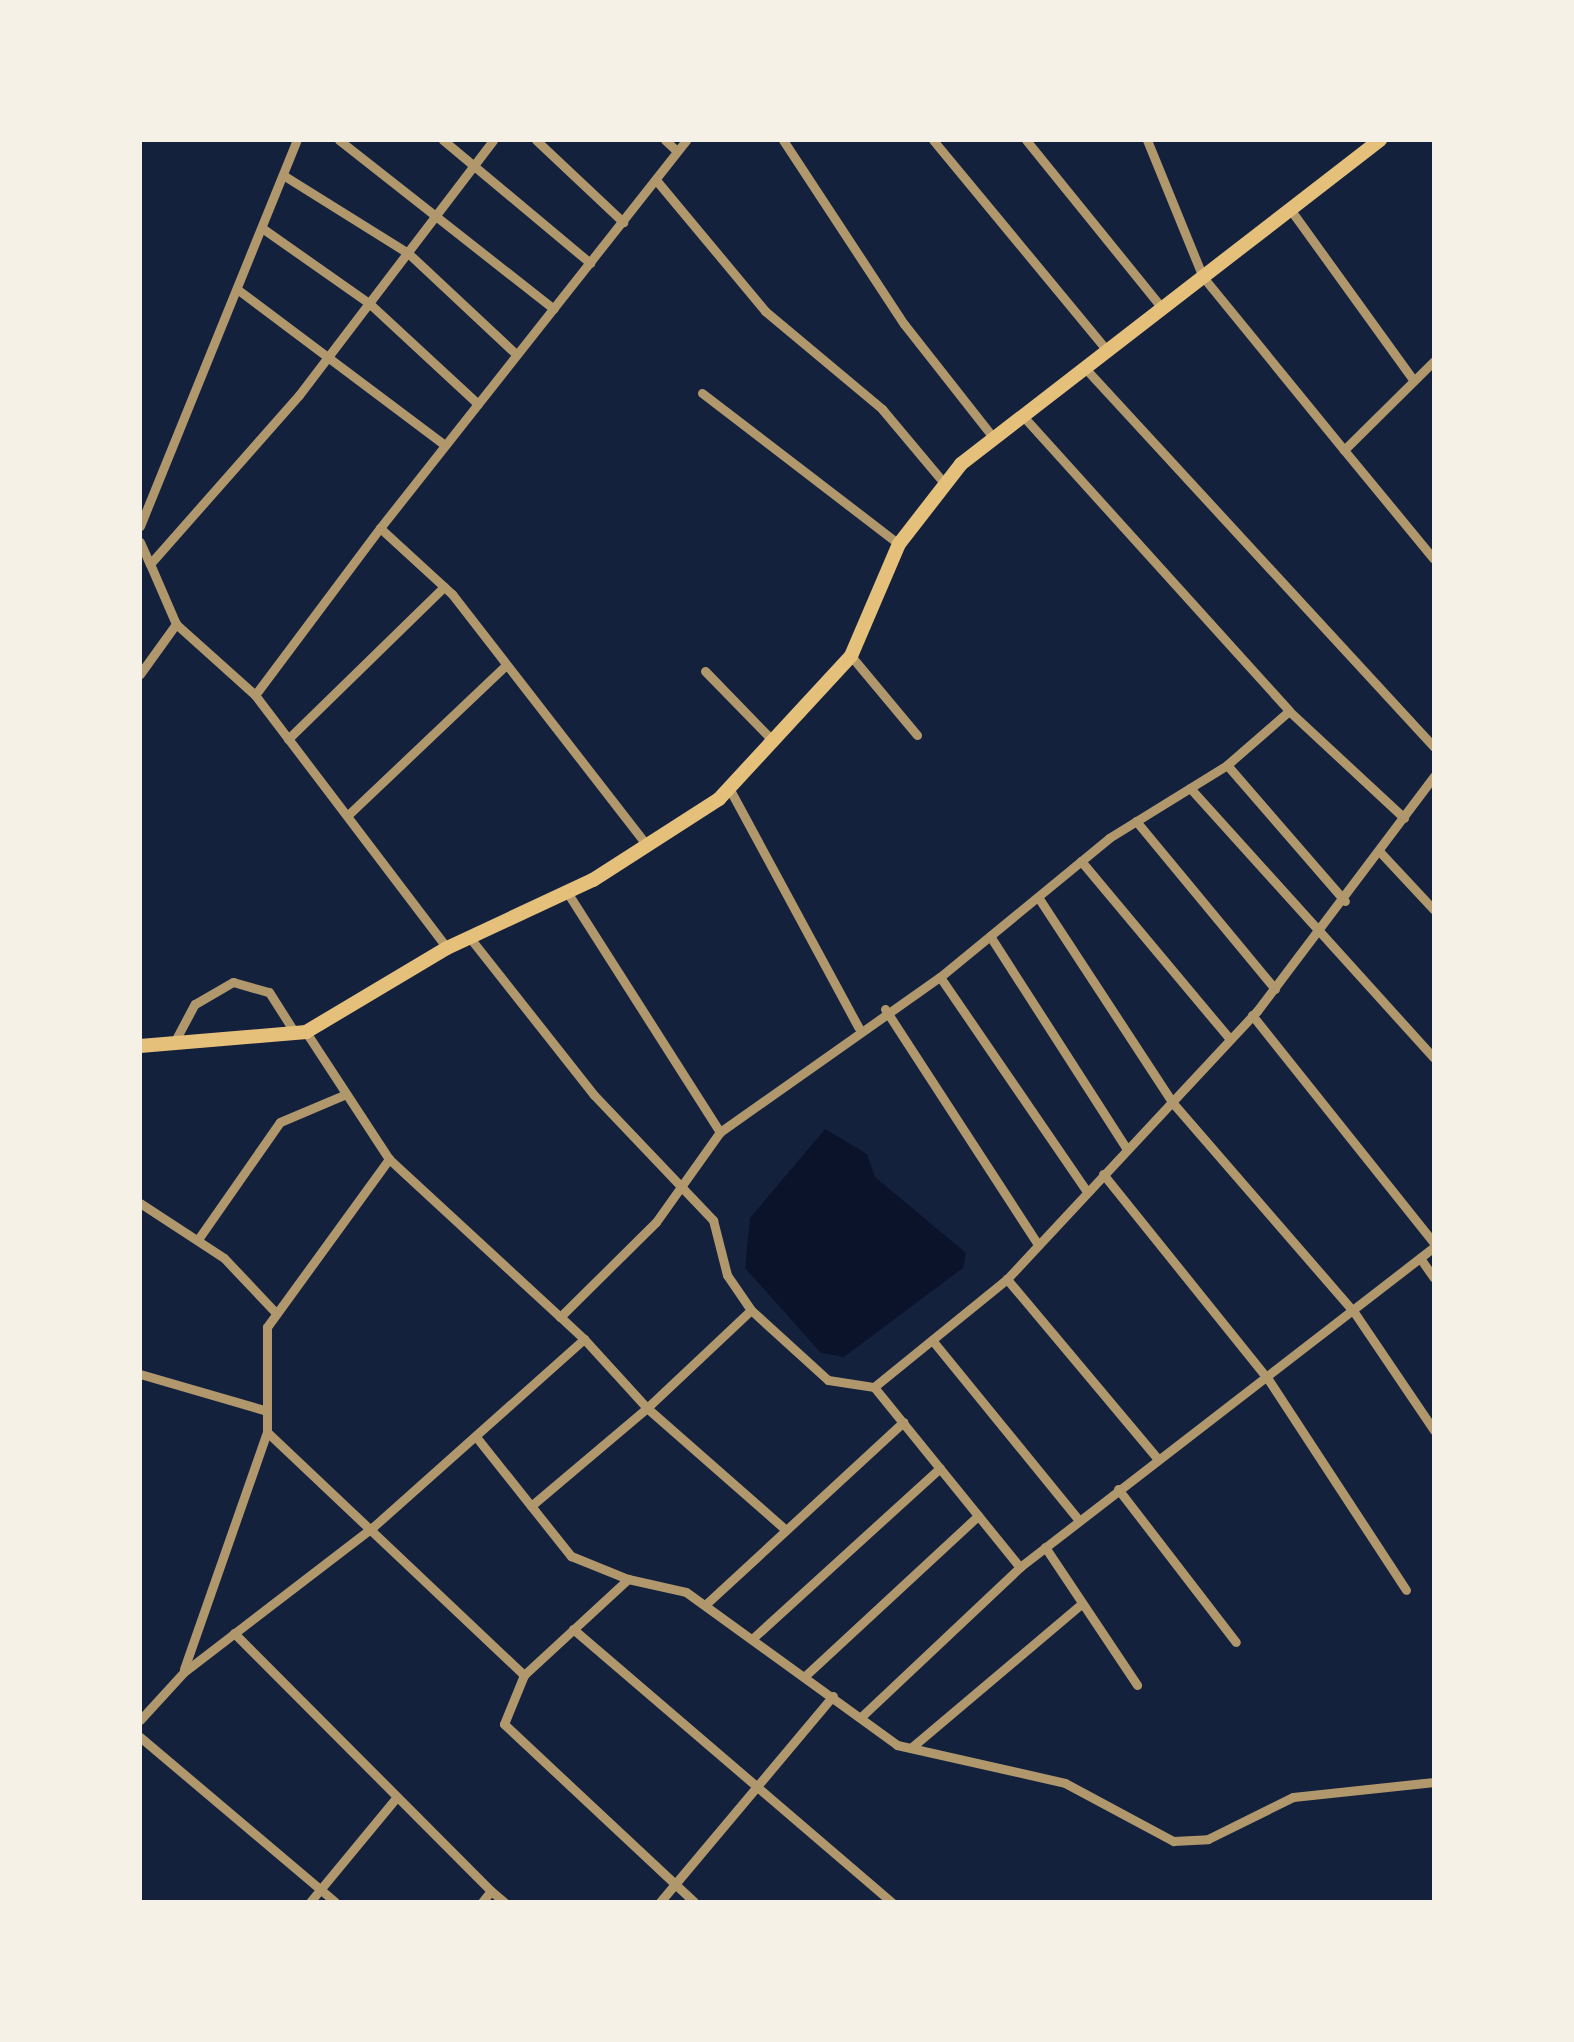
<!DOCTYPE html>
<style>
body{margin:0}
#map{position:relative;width:1574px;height:2042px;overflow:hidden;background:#14213d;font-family:Rubik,sans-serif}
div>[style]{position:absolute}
.water>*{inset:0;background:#0b132b}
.minor>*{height:9px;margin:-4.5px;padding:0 4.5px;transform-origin:4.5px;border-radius:4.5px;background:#b1986c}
.primary>*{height:14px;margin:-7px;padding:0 7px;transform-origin:7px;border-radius:7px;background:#e5c07b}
span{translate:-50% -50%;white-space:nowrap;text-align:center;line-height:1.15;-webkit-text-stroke:10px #f6f1e7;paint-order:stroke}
.frame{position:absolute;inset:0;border:142px solid #f6f1e7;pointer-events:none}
</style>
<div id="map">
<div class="water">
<div style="clip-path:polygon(825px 1129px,867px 1154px,875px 1177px,966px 1253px,963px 1268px,844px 1357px,821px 1353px,745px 1268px,750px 1218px)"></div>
</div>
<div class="minor">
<div style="left:339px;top:140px;width:273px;rotate:38.2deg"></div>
<div style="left:443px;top:140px;width:192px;rotate:39.9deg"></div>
<div style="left:536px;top:140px;width:120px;rotate:43.3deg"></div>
<div style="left:665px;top:140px;width:16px;rotate:43deg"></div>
<div style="left:783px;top:140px;width:220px;rotate:56.7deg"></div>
<div style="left:904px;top:324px;width:144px;rotate:51.8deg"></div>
<div style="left:933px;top:140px;width:270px;rotate:50.4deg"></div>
<div style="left:1026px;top:140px;width:215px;rotate:51deg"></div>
<div style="left:1147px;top:140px;width:148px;rotate:67.8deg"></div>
<div style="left:1203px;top:277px;width:223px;rotate:50.8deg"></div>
<div style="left:1344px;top:450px;width:127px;rotate:-44.7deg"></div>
<div style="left:283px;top:175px;width:147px;rotate:32deg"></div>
<div style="left:408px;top:253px;width:146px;rotate:43.1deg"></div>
<div style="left:656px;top:180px;width:170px;rotate:50.2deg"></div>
<div style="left:765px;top:311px;width:153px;rotate:39.9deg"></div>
<div style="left:882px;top:409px;width:98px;rotate:50deg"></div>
<div style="left:1290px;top:209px;width:207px;rotate:54.2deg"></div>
<div style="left:262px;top:228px;width:132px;rotate:35.1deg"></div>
<div style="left:370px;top:304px;width:147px;rotate:42.8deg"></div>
<div style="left:237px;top:289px;width:260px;rotate:36.9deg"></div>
<div style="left:1084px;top:367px;width:517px;rotate:47.35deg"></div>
<div style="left:702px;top:393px;width:248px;rotate:37.5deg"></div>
<div style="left:1022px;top:415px;width:399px;rotate:47.9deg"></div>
<div style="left:1344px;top:450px;width:141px;rotate:50.5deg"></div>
<div style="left:140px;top:526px;width:417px;rotate:-67.9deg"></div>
<div style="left:380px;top:528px;width:494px;rotate:-51.7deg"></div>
<div style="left:140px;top:542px;width:24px;rotate:66deg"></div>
<div style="left:176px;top:624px;width:106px;rotate:41.9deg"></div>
<div style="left:255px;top:695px;width:318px;rotate:52.8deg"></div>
<div style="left:851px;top:656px;width:103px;rotate:50.1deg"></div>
<div style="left:705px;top:671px;width:98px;rotate:45.8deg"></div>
<div style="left:140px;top:674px;width:62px;rotate:-54.2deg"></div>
<div style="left:176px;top:624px;width:65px;rotate:-113.4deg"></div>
<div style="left:150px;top:564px;width:225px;rotate:-48.6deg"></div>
<div style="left:299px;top:395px;width:320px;rotate:-52.7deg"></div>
<div style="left:255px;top:695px;width:209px;rotate:-53.2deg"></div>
<div style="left:380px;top:528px;width:98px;rotate:42.5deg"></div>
<div style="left:452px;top:594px;width:318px;rotate:52.2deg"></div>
<div style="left:288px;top:739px;width:218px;rotate:-44.3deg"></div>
<div style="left:1227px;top:765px;width:180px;rotate:49.1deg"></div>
<div style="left:729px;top:788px;width:272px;rotate:61.6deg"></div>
<div style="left:1190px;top:788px;width:364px;rotate:47.9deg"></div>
<div style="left:348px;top:815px;width:215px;rotate:-43.5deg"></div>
<div style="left:1136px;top:821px;width:218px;rotate:50.4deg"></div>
<div style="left:1380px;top:852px;width:79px;rotate:47deg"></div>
<div style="left:1081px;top:861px;width:232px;rotate:50.1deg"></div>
<div style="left:567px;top:892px;width:285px;rotate:57.5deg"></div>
<div style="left:1038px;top:897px;width:245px;rotate:56.8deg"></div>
<div style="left:1172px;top:1102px;width:278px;rotate:49.1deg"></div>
<div style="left:1354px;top:1312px;width:143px;rotate:55.9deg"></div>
<div style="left:990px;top:936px;width:253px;rotate:57.3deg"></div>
<div style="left:470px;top:938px;width:200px;rotate:51.7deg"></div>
<div style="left:594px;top:1095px;width:173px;rotate:46.4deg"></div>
<div style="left:713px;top:1220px;width:57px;rotate:75.7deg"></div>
<div style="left:727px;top:1275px;width:42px;rotate:55.6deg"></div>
<div style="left:751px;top:1310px;width:143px;rotate:136.7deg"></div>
<div style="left:647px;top:1408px;width:185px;rotate:41.3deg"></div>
<div style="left:940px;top:977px;width:260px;rotate:55.6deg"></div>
<div style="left:885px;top:1009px;width:281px;rotate:57deg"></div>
<div style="left:1252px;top:1015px;width:292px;rotate:51.4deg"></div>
<div style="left:176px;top:1039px;width:40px;rotate:-62deg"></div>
<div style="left:195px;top:1004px;width:44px;rotate:-30.1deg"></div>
<div style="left:233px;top:982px;width:37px;rotate:16deg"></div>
<div style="left:269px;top:992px;width:49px;rotate:57.6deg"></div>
<div style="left:389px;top:1159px;width:233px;rotate:42.7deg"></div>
<div style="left:1103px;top:1174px;width:263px;rotate:51.2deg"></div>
<div style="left:1268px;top:1379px;width:252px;rotate:56.8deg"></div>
<div style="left:140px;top:1203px;width:100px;rotate:33.2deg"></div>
<div style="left:224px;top:1258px;width:76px;rotate:46.6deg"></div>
<div style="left:199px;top:1238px;width:141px;rotate:-55.1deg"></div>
<div style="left:280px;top:1122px;width:69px;rotate:-22.9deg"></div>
<div style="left:1420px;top:1258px;width:24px;rotate:55deg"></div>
<div style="left:1007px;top:1279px;width:171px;rotate:140.9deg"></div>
<div style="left:874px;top:1387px;width:232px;rotate:51deg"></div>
<div style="left:1020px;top:1567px;width:523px;rotate:-37.7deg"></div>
<div style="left:751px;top:1310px;width:104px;rotate:42.3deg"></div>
<div style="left:828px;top:1380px;width:47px;rotate:8.7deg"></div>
<div style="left:932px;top:1340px;width:232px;rotate:50.8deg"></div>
<div style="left:140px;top:1374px;width:132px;rotate:16.2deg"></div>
<div style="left:267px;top:1432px;width:354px;rotate:43.4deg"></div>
<div style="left:524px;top:1675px;width:142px;rotate:-42.7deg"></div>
<div style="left:628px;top:1579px;width:59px;rotate:12.6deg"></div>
<div style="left:686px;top:1592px;width:261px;rotate:35.9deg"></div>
<div style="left:897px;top:1745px;width:172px;rotate:12.7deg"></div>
<div style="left:1065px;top:1783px;width:123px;rotate:28.2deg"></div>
<div style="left:1173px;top:1841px;width:35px;rotate:-3deg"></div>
<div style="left:1208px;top:1839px;width:95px;rotate:-26.3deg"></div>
<div style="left:1293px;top:1797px;width:142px;rotate:-6.1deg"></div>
<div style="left:477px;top:1438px;width:151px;rotate:51.5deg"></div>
<div style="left:571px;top:1556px;width:61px;rotate:22deg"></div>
<div style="left:1157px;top:1458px;width:234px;rotate:-130deg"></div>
<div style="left:1007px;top:1279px;width:367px;rotate:-47deg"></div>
<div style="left:1257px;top:1011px;width:294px;rotate:-53deg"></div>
<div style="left:1118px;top:1489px;width:193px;rotate:52.4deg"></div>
<div style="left:531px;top:1506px;width:152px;rotate:-40.2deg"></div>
<div style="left:647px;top:1408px;width:93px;rotate:-132.4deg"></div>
<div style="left:1045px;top:1547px;width:166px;rotate:56.3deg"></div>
<div style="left:705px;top:1605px;width:270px;rotate:-42.7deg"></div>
<div style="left:573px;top:1629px;width:420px;rotate:40.6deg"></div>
<div style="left:234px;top:1633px;width:364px;rotate:45.1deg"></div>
<div style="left:752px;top:1639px;width:254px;rotate:-42.3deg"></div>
<div style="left:184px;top:1669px;width:251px;rotate:-70.7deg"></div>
<div style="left:267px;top:1432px;width:105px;rotate:-90deg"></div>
<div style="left:267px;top:1327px;width:208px;rotate:-54deg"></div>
<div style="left:389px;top:1159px;width:152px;rotate:-123.2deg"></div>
<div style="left:524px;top:1675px;width:53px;rotate:112.2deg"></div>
<div style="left:504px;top:1724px;width:260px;rotate:43.1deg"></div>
<div style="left:805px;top:1676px;width:236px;rotate:-42.8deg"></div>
<div style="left:861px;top:1717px;width:219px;rotate:-43.3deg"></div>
<div style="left:140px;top:1720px;width:65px;rotate:-47.5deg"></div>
<div style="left:184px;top:1672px;width:238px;rotate:-37.5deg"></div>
<div style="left:373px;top:1527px;width:283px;rotate:-41.7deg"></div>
<div style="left:584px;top:1339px;width:33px;rotate:-137deg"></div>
<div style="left:560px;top:1317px;width:135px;rotate:-44.7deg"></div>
<div style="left:656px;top:1222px;width:110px;rotate:-54.6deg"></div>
<div style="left:720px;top:1132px;width:269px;rotate:-35.2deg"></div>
<div style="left:940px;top:977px;width:219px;rotate:-39.4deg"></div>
<div style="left:1109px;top:838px;width:139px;rotate:-31.7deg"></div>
<div style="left:1227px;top:765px;width:82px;rotate:-41.1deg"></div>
<div style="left:1289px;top:711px;width:157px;rotate:42.9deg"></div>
<div style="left:140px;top:1737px;width:255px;rotate:40.2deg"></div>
<div style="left:912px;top:1747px;width:221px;rotate:-40.2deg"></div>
<div style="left:310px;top:1902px;width:136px;rotate:-50.4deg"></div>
<div style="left:482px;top:1902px;width:14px;rotate:-51deg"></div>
<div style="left:491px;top:1891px;width:17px;rotate:40deg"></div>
<div style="left:660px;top:1902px;width:269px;rotate:-50deg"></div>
</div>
<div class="primary">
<div style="left:140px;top:1046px;width:167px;rotate:-4.8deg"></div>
<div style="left:306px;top:1032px;width:164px;rotate:-30.8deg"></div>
<div style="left:447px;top:948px;width:161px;rotate:-25deg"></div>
<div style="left:593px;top:880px;width:150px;rotate:-32.7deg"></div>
<div style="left:719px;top:799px;width:195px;rotate:-47.3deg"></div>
<div style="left:851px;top:656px;width:122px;rotate:-66.8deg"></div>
<div style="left:899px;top:544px;width:101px;rotate:-52.2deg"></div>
<div style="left:961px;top:464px;width:530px;rotate:-37.71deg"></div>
</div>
<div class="frame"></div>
</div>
